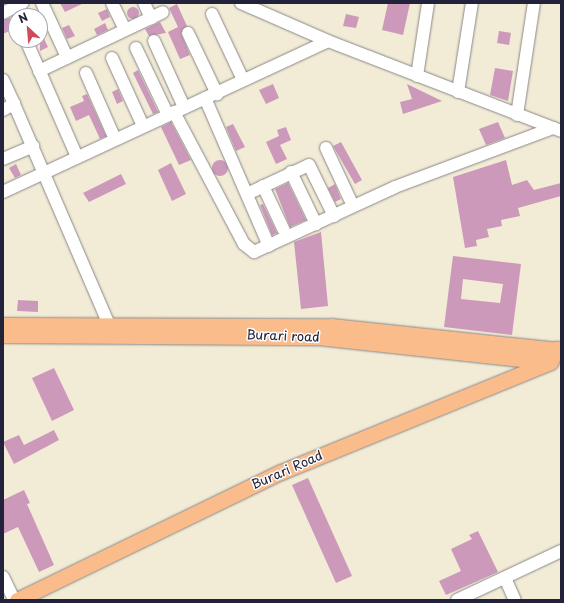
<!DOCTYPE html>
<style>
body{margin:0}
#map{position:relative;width:564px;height:603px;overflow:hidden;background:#f2ecd6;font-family:"Playpen Sans",sans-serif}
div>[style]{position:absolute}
.building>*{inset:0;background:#c9b}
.round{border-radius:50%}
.roads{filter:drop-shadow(0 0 1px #8a8788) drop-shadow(0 0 1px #8a8788)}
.minor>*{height:12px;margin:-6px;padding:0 6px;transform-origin:6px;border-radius:6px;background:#fff}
.major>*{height:15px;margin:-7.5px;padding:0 7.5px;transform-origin:7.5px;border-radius:7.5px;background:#fabc8b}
span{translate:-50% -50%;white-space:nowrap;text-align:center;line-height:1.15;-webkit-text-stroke:3px #fff;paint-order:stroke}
.street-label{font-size:13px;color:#22223b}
.frame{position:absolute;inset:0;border:4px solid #22223b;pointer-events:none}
.north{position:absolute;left:8px;top:8px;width:40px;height:40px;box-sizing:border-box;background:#fff;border:1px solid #a7a7b1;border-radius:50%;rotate:334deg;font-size:11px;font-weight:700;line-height:16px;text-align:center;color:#22223b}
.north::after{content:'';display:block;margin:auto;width:14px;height:18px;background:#d1495b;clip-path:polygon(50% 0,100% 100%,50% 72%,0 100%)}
</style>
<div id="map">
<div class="building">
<div style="clip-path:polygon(60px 3px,84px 3px,65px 12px)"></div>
<div style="clip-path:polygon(388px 3px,410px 3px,403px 35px,382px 30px)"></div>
<div style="clip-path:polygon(177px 4px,187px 26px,181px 33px,190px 55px,180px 59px,168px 32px,178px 27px,169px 8px)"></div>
<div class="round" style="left:127px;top:7px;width:12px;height:12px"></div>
<div style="clip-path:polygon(107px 9px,110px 17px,102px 21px,98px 13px)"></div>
<div style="clip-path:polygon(346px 14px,359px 17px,356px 28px,343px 26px)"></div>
<div style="clip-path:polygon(10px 18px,15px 28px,3px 34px,3px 20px)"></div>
<div style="clip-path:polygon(160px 22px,166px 33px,149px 36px,145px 29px)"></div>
<div style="clip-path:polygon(105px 23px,108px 30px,97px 35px,94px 29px)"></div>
<div style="clip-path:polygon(69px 25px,75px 36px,67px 39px,62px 28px)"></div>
<div style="clip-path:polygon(40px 30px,48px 47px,40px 51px)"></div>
<div style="clip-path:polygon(499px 31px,511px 33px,509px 45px,497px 43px)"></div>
<div style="clip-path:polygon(495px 68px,513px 71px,508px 101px,490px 95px)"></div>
<div style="clip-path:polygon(138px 70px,158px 112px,153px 114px,133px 73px)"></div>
<div style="clip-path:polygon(273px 84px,279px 98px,266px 104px,259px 90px)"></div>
<div style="clip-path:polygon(407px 84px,442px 101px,403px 114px,400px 102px,412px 99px)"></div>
<div style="clip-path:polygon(118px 89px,123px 101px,117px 104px,112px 92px)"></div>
<div style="clip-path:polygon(87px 94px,106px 136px,100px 139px,89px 115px,76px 121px,70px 107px,84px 101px,82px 96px)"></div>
<div style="clip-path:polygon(171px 122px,191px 160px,179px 165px,161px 127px)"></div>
<div style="clip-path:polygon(498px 122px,505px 138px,486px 145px,479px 129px)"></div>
<div style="clip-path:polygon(233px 124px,245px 147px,236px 151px,226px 127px)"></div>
<div style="clip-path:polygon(286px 127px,291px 140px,280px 145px,287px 159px,276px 164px,266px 142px,279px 136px,277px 130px)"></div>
<div style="clip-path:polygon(341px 142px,362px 180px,355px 184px,333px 146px)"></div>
<div style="clip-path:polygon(506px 160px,512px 185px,527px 180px,534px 190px,561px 183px,561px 196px,518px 208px,520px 216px,501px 220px,502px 226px,487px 229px,489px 237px,476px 240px,477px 246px,465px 248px,453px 177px)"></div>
<div class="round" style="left:212px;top:160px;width:16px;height:16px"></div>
<div style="clip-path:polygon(171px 163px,186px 194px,172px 201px,158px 170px)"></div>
<div style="clip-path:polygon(16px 164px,21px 175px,15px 178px,9px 168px)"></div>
<div style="clip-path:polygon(121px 174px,126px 184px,89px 202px,83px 193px)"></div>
<div style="clip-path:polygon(288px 183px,306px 220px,290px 227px,275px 189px)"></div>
<div style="clip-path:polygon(335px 184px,341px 199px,335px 202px,328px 188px)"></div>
<div style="clip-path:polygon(263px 204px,277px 233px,272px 235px,260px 205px)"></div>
<div style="clip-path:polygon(321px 232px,328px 306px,301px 309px,294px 242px)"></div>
<div style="clip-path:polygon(evenodd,453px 256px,521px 264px,512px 335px,444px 327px,453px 256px,463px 279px,503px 284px,500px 303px,461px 299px,463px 279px)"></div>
<div style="clip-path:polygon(18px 300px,38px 301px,38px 312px,17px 311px)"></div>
<div style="clip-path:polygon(54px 368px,74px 410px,52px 421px,32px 378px)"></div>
<div style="clip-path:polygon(54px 430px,59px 440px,14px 464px,3px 442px,19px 435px,24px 445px)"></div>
<div style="clip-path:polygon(308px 478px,352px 576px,336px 583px,292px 485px)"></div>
<div style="clip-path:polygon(24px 490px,30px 503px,27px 504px,54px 565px,39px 572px,18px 527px,3px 534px,3px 500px)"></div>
<div style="clip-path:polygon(478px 531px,498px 572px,446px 595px,439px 581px,461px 571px,451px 549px,472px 539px,469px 535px)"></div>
</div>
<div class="roads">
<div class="minor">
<div style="left:42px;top:3px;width:60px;rotate:65.2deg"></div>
<div style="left:112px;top:3px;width:30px;rotate:64deg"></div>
<div style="left:144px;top:3px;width:17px;rotate:65deg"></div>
<div style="left:241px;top:3px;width:95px;rotate:23.6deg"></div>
<div style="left:328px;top:41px;width:250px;rotate:21.1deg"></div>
<div style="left:3px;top:13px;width:22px;rotate:-27deg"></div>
<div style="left:212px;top:14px;width:73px;rotate:64.8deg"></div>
<div style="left:188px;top:33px;width:68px;rotate:64.6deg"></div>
<div style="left:26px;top:40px;width:128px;rotate:66.4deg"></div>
<div style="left:154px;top:41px;width:72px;rotate:65.6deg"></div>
<div style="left:136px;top:48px;width:74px;rotate:64.5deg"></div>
<div style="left:112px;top:58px;width:75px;rotate:65.5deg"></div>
<div style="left:39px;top:71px;width:137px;rotate:-25.4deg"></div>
<div style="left:86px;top:73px;width:72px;rotate:66.3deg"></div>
<div style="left:417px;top:76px;width:74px;rotate:-81.4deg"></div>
<div style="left:3px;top:80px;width:26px;rotate:65deg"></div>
<div style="left:458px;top:92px;width:90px;rotate:-81.1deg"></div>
<div style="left:205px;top:98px;width:161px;rotate:66.6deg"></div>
<div style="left:3px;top:110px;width:13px;rotate:-29deg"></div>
<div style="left:14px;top:104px;width:248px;rotate:66.7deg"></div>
<div style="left:174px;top:112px;width:149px;rotate:62.1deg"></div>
<div style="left:244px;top:244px;width:13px;rotate:39deg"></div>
<div style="left:254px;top:252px;width:155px;rotate:-24.7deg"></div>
<div style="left:395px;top:187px;width:169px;rotate:-20.5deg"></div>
<div style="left:517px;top:115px;width:113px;rotate:-81.4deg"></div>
<div style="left:326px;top:148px;width:64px;rotate:65deg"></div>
<div style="left:3px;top:159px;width:33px;rotate:-23deg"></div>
<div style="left:291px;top:172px;width:58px;rotate:64.3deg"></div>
<div style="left:263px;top:186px;width:56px;rotate:64.8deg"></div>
<div style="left:3px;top:192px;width:358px;rotate:-24.9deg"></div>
<div style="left:247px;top:194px;width:68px;rotate:-25.1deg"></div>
<div style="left:309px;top:165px;width:57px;rotate:63.9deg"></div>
<div style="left:3px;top:577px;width:25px;rotate:64deg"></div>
<div style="left:505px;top:578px;width:24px;rotate:66deg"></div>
<div style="left:457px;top:600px;width:115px;rotate:-25.2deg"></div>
</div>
<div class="major">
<div style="left:4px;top:325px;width:327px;rotate:0.2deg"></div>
<div style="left:331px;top:326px;width:231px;rotate:6deg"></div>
<div style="left:3px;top:335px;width:315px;rotate:0.4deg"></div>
<div style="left:318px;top:337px;width:231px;rotate:6.2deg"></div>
<div style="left:17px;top:600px;width:293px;rotate:-25.9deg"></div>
<div style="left:281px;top:472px;width:291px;rotate:-22.2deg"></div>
<div style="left:550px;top:362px;width:15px;rotate:-62deg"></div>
</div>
</div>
<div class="street-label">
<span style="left:283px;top:336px;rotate:2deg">Burari road</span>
<span style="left:287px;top:470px;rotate:-24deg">Burari Road</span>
</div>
<div class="frame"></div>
<div class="north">N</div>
</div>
